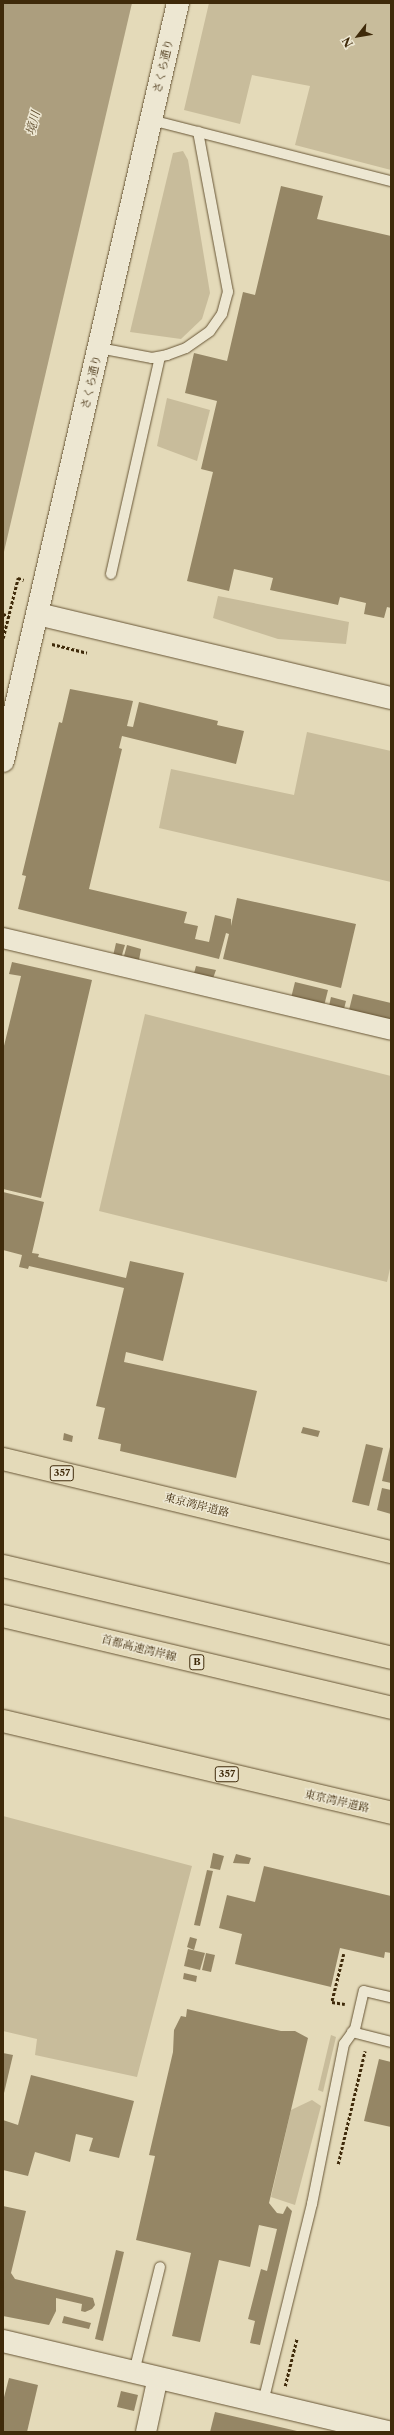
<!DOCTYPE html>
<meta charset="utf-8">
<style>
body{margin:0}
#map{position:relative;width:394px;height:2435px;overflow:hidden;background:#e4dab9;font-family:"Libre Caslon Text","Noto Serif JP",serif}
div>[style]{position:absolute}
.green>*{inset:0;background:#c8bc9b}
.water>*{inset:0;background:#ac9e7e}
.building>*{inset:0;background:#958665}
.path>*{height:2.5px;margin-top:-1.25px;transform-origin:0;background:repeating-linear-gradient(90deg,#3f2a0a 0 3px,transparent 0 5px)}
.roads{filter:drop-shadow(0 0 1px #685636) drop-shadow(0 0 1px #685636)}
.lane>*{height:10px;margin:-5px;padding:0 5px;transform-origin:5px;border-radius:5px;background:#ede7d2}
.street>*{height:20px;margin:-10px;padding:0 10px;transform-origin:10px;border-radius:10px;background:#ede7d2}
.secondary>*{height:22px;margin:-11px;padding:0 11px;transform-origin:11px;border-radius:11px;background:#ede7d2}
.highway>*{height:22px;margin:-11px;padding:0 11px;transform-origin:11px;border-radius:11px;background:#e4dab9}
span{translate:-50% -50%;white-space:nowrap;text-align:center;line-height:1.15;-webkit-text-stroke:3px #ede7d2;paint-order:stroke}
.shield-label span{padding:1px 3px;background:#ede7d2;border:1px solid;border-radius:3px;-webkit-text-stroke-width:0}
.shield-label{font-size:10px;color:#3f2a0a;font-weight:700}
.street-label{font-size:11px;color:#3f2a0a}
.water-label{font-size:12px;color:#604d2d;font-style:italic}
.frame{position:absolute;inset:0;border:4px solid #3f2a0a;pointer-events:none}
.north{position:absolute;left:338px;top:16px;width:40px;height:40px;-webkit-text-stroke:3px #ede7d2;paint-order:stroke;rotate:239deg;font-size:11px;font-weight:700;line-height:16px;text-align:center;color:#3f2a0a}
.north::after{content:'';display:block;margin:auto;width:14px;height:18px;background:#3f2a0a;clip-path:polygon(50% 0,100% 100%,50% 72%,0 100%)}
</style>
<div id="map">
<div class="green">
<div style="clip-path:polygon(209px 3px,391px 3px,391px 170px,295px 145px,310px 86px,252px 75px,240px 124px,184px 110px)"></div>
<div style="clip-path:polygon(183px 151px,188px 160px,210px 293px,202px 319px,181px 339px,130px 332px,173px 153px)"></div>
<div style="clip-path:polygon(167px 398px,210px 410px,197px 461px,157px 446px)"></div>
<div style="clip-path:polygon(218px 596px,349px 622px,346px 644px,278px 639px,213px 618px)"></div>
<div style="clip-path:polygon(307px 732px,391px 751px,391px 882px,159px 828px,171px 769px,294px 795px)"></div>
<div style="clip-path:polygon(145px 1014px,391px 1076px,391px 1264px,387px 1282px,99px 1211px)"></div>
<div style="clip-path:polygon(3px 1816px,192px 1866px,137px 2077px,35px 2055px,37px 2039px,3px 2031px)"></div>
<div style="clip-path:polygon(331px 2035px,336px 2037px,323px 2092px,318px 2090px)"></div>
<div style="clip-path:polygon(312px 2100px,321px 2106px,295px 2205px,271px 2197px,291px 2110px)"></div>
</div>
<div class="water">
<div style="clip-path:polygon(3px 3px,132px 3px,3px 556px)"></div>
</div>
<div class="building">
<div style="clip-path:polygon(281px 186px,323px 196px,317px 219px,391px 236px,391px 608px,387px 607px,384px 618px,364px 614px,366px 603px,340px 597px,338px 605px,270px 590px,273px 578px,234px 569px,229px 591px,187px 581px,213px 472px,201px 469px,217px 401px,185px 393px,194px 353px,227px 361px,243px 292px,255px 295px)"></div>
<div style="clip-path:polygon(70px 689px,133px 701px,127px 726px,133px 727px,139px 702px,218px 721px,217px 725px,244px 731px,236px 764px,122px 736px,119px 748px,122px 749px,89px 889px,187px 912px,184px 923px,198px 926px,195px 939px,209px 942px,215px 915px,231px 919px,231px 926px,237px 898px,356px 924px,341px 988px,223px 959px,229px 934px,226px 933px,219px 959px,18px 909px,26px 876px,22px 875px,59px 722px,62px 723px)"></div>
<div style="clip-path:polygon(116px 943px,125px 945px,121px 958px,113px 956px)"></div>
<div style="clip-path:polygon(127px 945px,141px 949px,139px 960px,124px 956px)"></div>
<div style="clip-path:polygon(12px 962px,92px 980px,41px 1198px,3px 1189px,3px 1050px,21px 976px,9px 974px)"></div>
<div style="clip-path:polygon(196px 966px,216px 970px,212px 981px,193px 977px)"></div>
<div style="clip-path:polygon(295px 982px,328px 990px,324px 1006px,291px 998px)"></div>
<div style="clip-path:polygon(353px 994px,391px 1003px,391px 1020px,349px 1010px)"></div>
<div style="clip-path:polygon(331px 997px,346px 1001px,344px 1009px,329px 1006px)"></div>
<div style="clip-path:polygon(3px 1192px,44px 1202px,32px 1253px,39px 1254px,38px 1257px,126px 1278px,130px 1261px,184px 1273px,163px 1361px,126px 1352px,124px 1362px,257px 1391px,236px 1478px,120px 1451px,121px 1444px,98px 1439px,105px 1408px,96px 1406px,124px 1288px,29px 1266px,28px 1269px,19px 1267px,22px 1255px,3px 1250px)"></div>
<div style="clip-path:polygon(303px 1427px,320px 1431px,318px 1437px,301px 1433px)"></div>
<div style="clip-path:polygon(64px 1433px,73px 1436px,72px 1442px,63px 1440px)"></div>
<div style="clip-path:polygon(366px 1444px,383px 1448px,369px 1506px,352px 1502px)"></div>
<div style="clip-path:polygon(390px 1447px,391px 1447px,391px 1483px,382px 1481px)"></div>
<div style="clip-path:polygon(382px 1488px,391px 1490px,391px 1514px,377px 1510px)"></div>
<div style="clip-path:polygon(213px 1853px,224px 1856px,220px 1870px,210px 1868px)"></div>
<div style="clip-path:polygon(236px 1854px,251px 1858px,249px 1864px,233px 1863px)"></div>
<div style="clip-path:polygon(264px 1866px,391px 1896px,391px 1953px,385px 1952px,384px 1958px,340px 1948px,331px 1987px,235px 1964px,242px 1934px,219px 1928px,227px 1895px,255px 1902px)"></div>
<div style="clip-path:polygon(207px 1870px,213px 1871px,200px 1926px,194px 1925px)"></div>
<div style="clip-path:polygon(190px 1937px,197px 1939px,194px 1950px,187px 1947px)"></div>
<div style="clip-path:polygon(188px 1949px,205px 1953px,200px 1970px,184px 1966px)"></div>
<div style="clip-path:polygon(206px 1953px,215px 1955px,211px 1972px,202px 1970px)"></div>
<div style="clip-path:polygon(184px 1973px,197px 1976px,196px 1982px,183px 1979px)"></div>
<div style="clip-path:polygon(187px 2009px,281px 2031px,295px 2031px,308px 2038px,269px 2203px,277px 2213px,283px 2214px,287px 2206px,292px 2211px,260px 2345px,250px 2343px,255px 2321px,248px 2319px,261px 2269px,267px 2271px,277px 2229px,259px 2225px,250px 2267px,219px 2260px,200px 2342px,172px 2336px,191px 2253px,136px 2240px,155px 2156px,149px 2155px,173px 2052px,174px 2030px,181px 2016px,186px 2017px)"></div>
<div style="clip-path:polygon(3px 2053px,13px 2055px,4px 2093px,3px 2093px)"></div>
<div style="clip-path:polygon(379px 2059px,391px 2062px,391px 2127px,364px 2121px)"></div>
<div style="clip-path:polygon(31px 2075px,134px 2101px,119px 2158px,89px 2151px,93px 2138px,76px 2134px,70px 2162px,35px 2152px,28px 2176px,3px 2170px,3px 2120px,18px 2125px)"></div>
<div style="clip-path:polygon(3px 2206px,26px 2211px,11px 2273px,15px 2279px,93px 2298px,95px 2305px,92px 2309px,85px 2312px,81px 2311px,82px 2304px,56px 2298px,56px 2311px,49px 2325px,3px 2316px)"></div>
<div style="clip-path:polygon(116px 2250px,124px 2252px,103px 2341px,95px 2339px)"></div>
<div style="clip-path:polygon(64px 2316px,91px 2323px,89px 2329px,62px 2323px)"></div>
<div style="clip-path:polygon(9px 2378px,38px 2385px,27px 2432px,3px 2432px,3px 2401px)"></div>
<div style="clip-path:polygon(121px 2391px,138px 2395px,134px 2411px,117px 2407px)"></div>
<div style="clip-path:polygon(215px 2412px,297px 2431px,297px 2432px,210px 2432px)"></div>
</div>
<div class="path">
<div style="left:3px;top:614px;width:6px;rotate:18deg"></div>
<div style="left:3px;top:638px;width:62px;rotate:-76deg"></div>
<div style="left:18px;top:578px;width:6px;rotate:18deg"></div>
<div style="left:52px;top:644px;width:36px;rotate:14deg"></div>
<div style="left:344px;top:1954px;width:49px;rotate:104deg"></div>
<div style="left:332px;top:2002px;width:13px;rotate:9deg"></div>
<div style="left:338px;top:2164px;width:116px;rotate:-76.6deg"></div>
<div style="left:285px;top:2386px;width:49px;rotate:-76deg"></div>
</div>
<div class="roads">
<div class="lane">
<div style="left:151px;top:120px;width:248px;rotate:14.3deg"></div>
<div style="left:99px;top:348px;width:54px;rotate:10.7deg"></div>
<div style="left:152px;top:358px;width:15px;rotate:-11deg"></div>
<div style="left:167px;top:355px;width:20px;rotate:-20deg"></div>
<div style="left:186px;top:348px;width:29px;rotate:-35deg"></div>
<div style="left:210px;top:331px;width:21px;rotate:-55deg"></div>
<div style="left:222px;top:314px;width:23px;rotate:-75deg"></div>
<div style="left:228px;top:292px;width:163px;rotate:-100.6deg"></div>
<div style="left:111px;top:574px;width:222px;rotate:-77.3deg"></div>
<div style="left:352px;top:2032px;width:40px;rotate:14.4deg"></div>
<div style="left:134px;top:2372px;width:108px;rotate:-76.1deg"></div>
<div style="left:263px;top:2402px;width:204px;rotate:-76.1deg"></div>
<div style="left:312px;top:2204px;width:163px;rotate:-78.7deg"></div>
<div style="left:344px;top:2044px;width:19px;rotate:-54deg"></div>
<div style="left:355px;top:2029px;width:39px;rotate:-77deg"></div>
<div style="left:364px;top:1991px;width:28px;rotate:13deg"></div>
</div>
<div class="street">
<div style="left:3px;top:938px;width:399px;rotate:13.3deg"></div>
<div style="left:146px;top:2432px;width:56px;rotate:-77.7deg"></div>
</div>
<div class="secondary">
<div style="left:38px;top:614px;width:363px;rotate:13.4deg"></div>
<div style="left:3px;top:761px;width:778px;rotate:-77deg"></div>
<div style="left:3px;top:2341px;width:396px;rotate:13.3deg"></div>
</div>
<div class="highway">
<div style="left:3px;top:1459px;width:399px;rotate:13.5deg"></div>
<div style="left:3px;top:1566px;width:399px;rotate:13.3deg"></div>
<div style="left:3px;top:1616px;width:399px;rotate:13.3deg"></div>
<div style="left:3px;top:1721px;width:399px;rotate:13.3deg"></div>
</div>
</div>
<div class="shield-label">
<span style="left:62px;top:1473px">357</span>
<span style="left:197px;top:1662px">B</span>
<span style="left:227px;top:1774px">357</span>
</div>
<div class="street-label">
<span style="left:163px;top:66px;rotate:-77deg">さくら通り</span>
<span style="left:91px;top:382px;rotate:-77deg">さくら通り</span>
<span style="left:197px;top:1505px;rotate:14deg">東京湾岸道路</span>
<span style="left:139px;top:1648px;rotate:14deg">首都高速湾岸線</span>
<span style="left:337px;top:1801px;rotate:13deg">東京湾岸道路</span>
</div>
<div class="water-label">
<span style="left:33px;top:123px;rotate:-76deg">境川</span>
</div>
<div class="frame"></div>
<div class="north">N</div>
</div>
